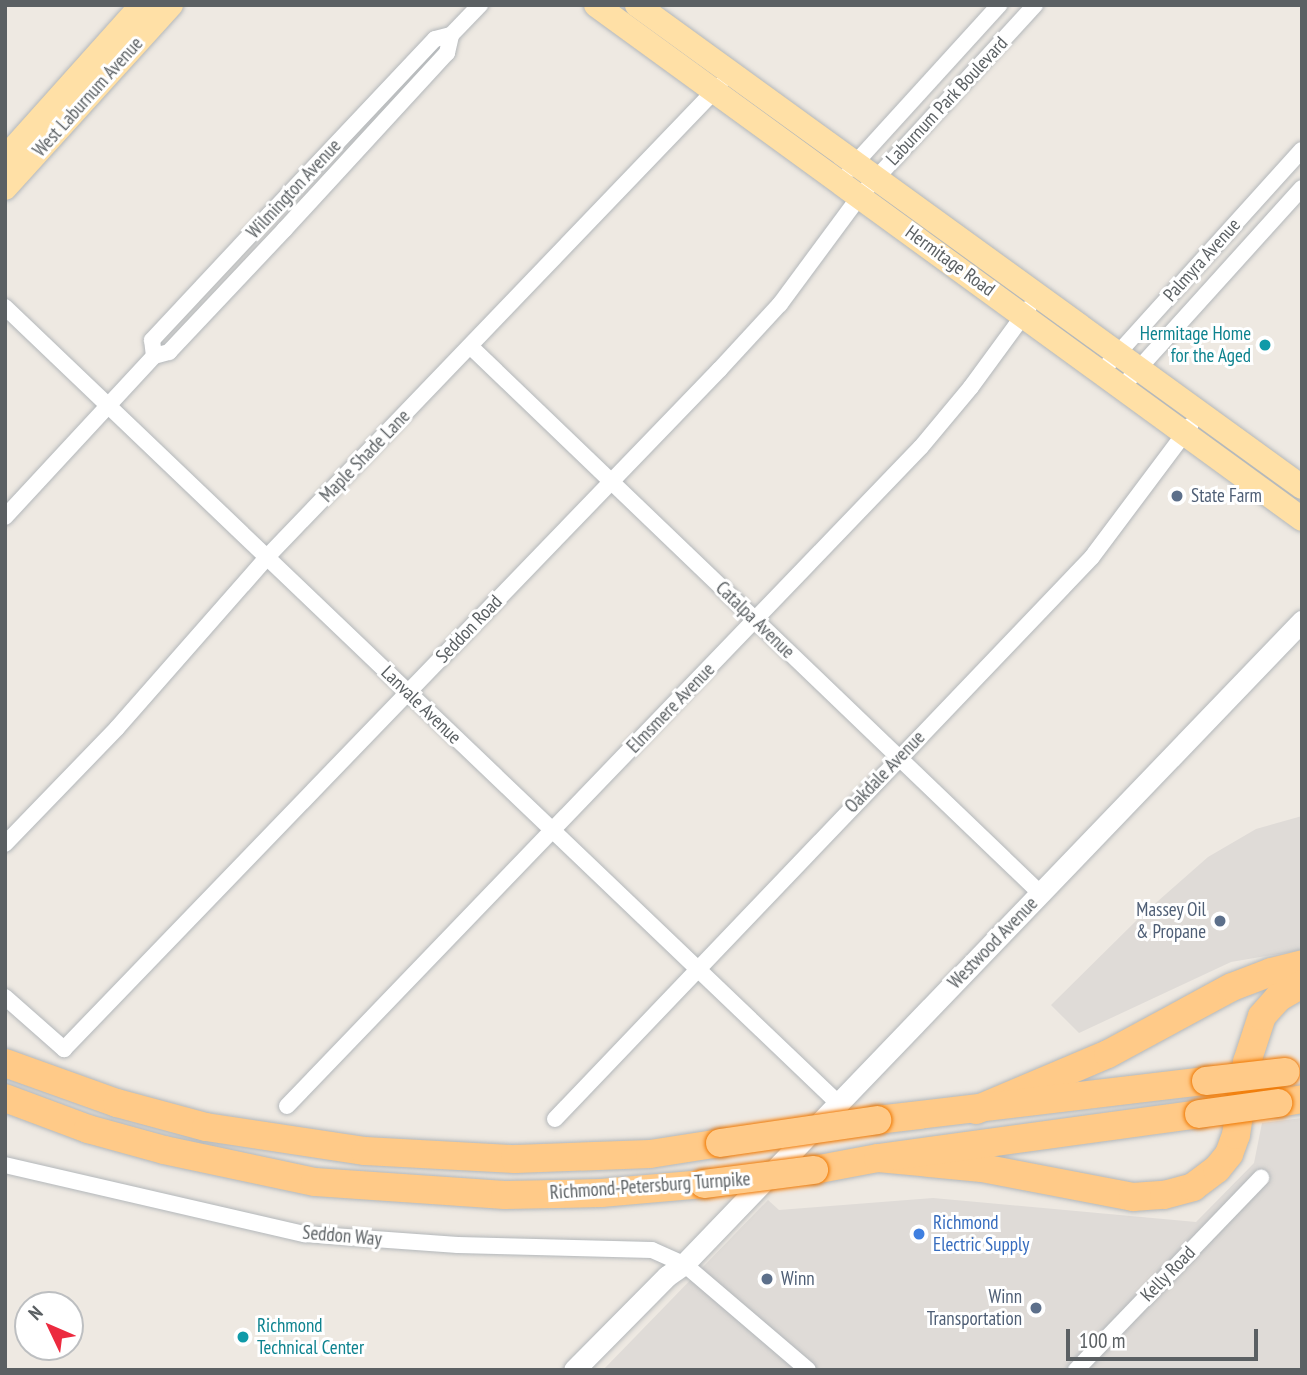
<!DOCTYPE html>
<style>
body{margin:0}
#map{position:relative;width:1307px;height:1375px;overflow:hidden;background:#eee9e2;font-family:"PT Sans Narrow",sans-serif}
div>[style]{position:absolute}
.industrial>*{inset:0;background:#dfdbd7}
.roads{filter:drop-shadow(0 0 2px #b3b7ba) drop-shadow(0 0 2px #b3b7ba)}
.minor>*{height:16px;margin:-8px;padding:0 8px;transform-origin:8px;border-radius:8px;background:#fff}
.secondary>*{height:21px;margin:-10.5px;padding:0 10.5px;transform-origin:10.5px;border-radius:10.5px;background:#fff}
.primary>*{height:24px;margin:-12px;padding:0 12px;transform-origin:12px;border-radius:12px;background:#ffe0a6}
.motorway>*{height:28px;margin:-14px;padding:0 14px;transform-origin:14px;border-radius:14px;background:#ffca88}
.bridges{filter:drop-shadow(0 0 2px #f07800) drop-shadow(0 0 2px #f07800)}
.motorway-bridge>*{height:28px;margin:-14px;padding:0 14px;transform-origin:14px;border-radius:14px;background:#ffca88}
.dots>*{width:19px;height:19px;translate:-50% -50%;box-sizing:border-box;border:4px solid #fff;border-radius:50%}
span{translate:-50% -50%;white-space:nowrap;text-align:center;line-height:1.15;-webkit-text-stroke:6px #fff;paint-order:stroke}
.street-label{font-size:19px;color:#5b6063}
.culture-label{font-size:19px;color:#0d838f}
.right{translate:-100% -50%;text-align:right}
.left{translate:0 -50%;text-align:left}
.service-label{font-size:19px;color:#4e5e75}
.shop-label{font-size:19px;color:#366cbe}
.frame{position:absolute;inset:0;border:7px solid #5b6063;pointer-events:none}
.north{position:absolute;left:14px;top:1291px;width:70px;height:70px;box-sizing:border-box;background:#fff;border:2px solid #bdbfc1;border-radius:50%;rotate:314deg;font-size:19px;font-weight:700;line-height:28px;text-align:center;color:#5b6063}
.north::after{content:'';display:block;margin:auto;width:24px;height:32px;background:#ec2a3f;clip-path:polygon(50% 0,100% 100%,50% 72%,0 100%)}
.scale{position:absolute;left:1066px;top:1329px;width:192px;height:32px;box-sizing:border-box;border:4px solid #5b6063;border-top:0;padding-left:9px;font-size:21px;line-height:24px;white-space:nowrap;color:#5b6063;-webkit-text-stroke:5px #fff;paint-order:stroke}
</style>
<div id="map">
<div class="industrial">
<div style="clip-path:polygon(1302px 816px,1302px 950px,1231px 962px,1079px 1033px,1051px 1005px,1141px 916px,1208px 857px,1256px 829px)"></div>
<div style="clip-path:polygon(1302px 1118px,1302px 1370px,603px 1370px,768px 1200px,779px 1210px,933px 1198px,1196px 1222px,1254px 1163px,1262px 1123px)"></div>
</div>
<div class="roads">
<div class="minor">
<div style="left:850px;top:169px;width:222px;rotate:-47.7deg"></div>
<div style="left:5px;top:307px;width:1152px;rotate:43.7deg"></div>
<div style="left:470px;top:346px;width:790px;rotate:43.82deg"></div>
<div style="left:154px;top:356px;width:16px;rotate:-97deg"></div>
<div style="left:152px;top:340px;width:171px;rotate:-46.9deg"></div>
<div style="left:269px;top:215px;width:242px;rotate:-46.7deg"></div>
<div style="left:435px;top:39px;width:16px;rotate:-14deg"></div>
<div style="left:1102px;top:371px;width:298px;rotate:-47.9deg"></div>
<div style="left:1123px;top:386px;width:267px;rotate:-47.9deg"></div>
<div style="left:5px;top:517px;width:219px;rotate:-47.2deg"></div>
<div style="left:154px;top:356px;width:16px;rotate:-15deg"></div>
<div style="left:169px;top:352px;width:168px;rotate:-46.7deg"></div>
<div style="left:284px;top:230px;width:241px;rotate:-47.4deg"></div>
<div style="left:447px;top:53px;width:18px;rotate:-77deg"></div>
<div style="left:451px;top:35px;width:42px;rotate:-46deg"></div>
<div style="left:5px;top:844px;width:161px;rotate:-46deg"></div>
<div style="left:117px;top:728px;width:227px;rotate:-48.7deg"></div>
<div style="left:267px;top:557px;width:654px;rotate:-46.18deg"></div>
<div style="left:5px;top:997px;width:79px;rotate:41.4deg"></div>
<div style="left:64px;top:1049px;width:945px;rotate:-46.03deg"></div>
<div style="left:720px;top:369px;width:88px;rotate:-47.3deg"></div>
<div style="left:780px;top:304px;width:134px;rotate:-53.5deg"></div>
<div style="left:860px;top:196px;width:259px;rotate:-47.5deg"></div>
<div style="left:287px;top:1106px;width:914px;rotate:-46.11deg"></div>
<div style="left:921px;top:447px;width:78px;rotate:-50.2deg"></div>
<div style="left:971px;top:387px;width:97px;rotate:-53.8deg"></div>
<div style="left:555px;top:1119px;width:777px;rotate:-46.3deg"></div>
<div style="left:1092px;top:557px;width:164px;rotate:-53.2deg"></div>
<div style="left:5px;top:1165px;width:308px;rotate:13deg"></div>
<div style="left:305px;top:1234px;width:153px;rotate:4.1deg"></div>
<div style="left:458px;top:1245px;width:194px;rotate:1.5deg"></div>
<div style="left:652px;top:1250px;width:35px;rotate:24deg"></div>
<div style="left:684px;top:1264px;width:163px;rotate:40.5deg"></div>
<div style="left:1076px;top:1370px;width:267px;rotate:-46.1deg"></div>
</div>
<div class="secondary">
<div style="left:574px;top:1370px;width:132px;rotate:-45.3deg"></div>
<div style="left:667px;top:1276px;width:21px;rotate:-35deg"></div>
<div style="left:684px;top:1264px;width:892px;rotate:-46.14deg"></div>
</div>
<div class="primary">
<div style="left:596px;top:5px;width:873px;rotate:36.06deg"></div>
<div style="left:637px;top:5px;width:821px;rotate:35.94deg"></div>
<div style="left:5px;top:158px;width:205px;rotate:-48.2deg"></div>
<div style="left:5px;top:188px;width:247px;rotate:-47.8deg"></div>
</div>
<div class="motorway">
<div style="left:5px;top:1063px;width:119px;rotate:19.7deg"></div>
<div style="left:117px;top:1103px;width:92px;rotate:15.1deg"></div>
<div style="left:206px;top:1127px;width:161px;rotate:8.6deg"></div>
<div style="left:365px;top:1151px;width:150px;rotate:3.1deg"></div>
<div style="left:515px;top:1159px;width:135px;rotate:-2.1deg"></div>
<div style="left:650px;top:1154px;width:71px;rotate:-8.9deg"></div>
<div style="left:5px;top:1098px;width:89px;rotate:20.5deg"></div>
<div style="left:88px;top:1129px;width:79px;rotate:15.4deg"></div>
<div style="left:164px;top:1150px;width:154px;rotate:12deg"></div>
<div style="left:315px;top:1182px;width:190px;rotate:3.9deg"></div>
<div style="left:505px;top:1195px;width:96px;rotate:-1.2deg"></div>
<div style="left:601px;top:1193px;width:103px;rotate:-5deg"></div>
<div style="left:1278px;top:1103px;width:24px;rotate:-9deg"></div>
<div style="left:976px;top:1110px;width:143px;rotate:-23deg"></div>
<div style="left:1108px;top:1054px;width:141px;rotate:-28.4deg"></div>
<div style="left:1232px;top:987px;width:42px;rotate:-21deg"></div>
<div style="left:1271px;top:972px;width:32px;rotate:-14deg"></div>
<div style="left:877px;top:1120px;width:331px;rotate:-6.8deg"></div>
<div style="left:878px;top:1158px;width:104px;rotate:5.5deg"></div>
<div style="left:982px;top:1168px;width:154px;rotate:10.9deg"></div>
<div style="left:1133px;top:1197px;width:31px;rotate:-4deg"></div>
<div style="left:1164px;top:1195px;width:30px;rotate:-15deg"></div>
<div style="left:1193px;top:1187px;width:30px;rotate:-37deg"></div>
<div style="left:1217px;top:1169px;width:19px;rotate:-51deg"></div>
<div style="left:1229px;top:1154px;width:20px;rotate:-70deg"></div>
<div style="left:1236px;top:1135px;width:74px;rotate:-81.4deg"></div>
<div style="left:1247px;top:1062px;width:48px;rotate:-71.9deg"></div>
<div style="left:1262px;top:1016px;width:24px;rotate:-48deg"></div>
<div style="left:1278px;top:998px;width:28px;rotate:-30deg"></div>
<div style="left:814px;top:1170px;width:65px;rotate:-10.6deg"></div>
<div style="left:878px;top:1158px;width:324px;rotate:-7.8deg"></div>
</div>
</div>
<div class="bridges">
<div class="motorway-bridge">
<div style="left:1206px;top:1081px;width:80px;rotate:-6.5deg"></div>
<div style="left:1199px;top:1114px;width:80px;rotate:-7.9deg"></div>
<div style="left:720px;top:1143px;width:159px;rotate:-8.3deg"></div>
<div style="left:704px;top:1184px;width:111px;rotate:-7.3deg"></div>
</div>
</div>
<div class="dots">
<div style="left:1265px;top:345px;background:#0f9aa8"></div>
<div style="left:1177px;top:496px;background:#5c6f8a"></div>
<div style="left:1220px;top:921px;background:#5c6f8a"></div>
<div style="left:919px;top:1234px;background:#3f7fe0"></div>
<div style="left:767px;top:1279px;background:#5c6f8a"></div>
<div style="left:1036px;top:1308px;background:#5c6f8a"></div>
<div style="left:243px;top:1337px;background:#0f9aa8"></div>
</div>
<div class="street-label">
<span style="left:88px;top:97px;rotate:-48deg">West Laburnum Avenue</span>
<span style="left:947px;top:101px;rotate:-47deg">Laburnum Park Boulevard</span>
<span style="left:294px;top:189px;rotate:-47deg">Wilmington Avenue</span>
<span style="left:1202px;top:260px;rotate:-48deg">Palmyra Avenue</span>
<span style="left:950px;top:261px;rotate:36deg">Hermitage Road</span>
<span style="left:365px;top:456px;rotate:-46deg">Maple Shade Lane</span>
<span style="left:755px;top:620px;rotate:44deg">Catalpa Avenue</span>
<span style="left:469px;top:629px;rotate:-46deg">Seddon Road</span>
<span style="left:421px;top:705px;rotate:44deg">Lanvale Avenue</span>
<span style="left:671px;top:708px;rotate:-46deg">Elmsmere Avenue</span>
<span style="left:885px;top:772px;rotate:-46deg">Oakdale Avenue</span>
<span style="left:993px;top:943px;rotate:-46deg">Westwood Avenue</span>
<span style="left:650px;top:1186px;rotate:-4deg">Richmond-Petersburg Turnpike</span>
<span style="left:342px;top:1236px;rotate:5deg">Seddon Way</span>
<span style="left:1168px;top:1274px;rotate:-46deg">Kelly Road</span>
</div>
<div class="culture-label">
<span class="right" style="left:1251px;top:345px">Hermitage Home<br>for the Aged</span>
<span class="left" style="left:257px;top:1337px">Richmond<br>Technical Center</span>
</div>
<div class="service-label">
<span class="left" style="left:1191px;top:496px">State Farm</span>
<span class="right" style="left:1206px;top:921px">Massey Oil<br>&amp; Propane</span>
<span class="left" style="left:781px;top:1279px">Winn</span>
<span class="right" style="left:1022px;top:1308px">Winn<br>Transportation</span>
</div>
<div class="shop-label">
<span class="left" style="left:933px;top:1234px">Richmond<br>Electric Supply</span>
</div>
<div class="frame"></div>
<div class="north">N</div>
<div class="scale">100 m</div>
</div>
